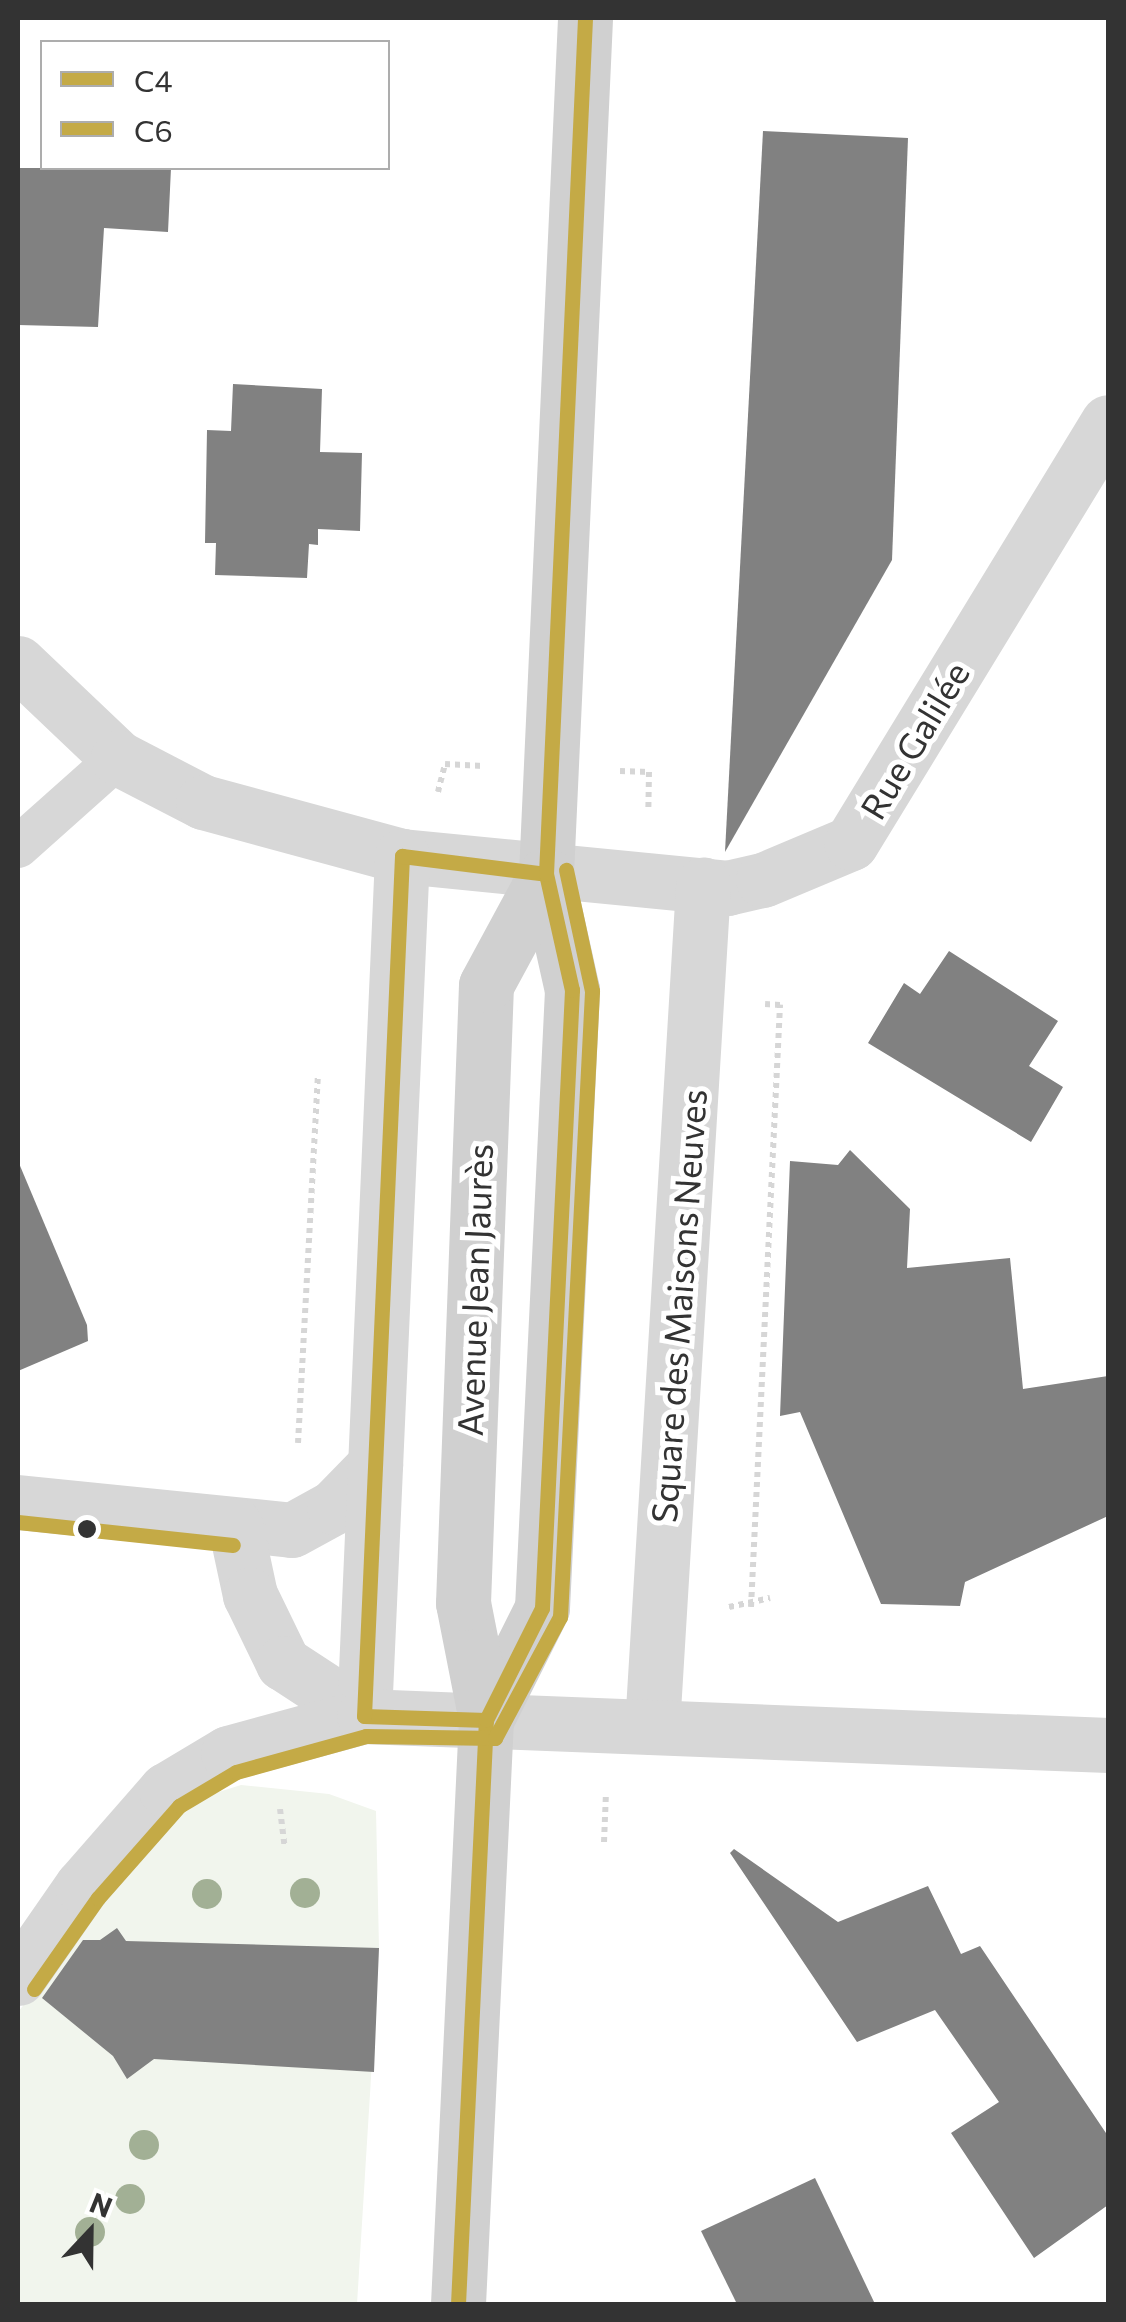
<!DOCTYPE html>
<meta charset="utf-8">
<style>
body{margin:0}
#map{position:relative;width:1126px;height:2322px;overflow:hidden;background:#fff;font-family:Commissioner,sans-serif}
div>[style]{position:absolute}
.green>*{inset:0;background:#f1f5ed}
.building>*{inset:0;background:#818181}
.path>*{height:6px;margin-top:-3px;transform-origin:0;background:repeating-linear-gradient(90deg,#d6d6d6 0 5px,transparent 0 10px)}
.lane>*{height:42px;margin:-21px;padding:0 21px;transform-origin:21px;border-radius:21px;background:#d7d7d7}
.street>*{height:55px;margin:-27.5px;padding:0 27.5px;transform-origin:27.5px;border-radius:27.5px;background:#d7d7d7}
.secondary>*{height:55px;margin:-27.5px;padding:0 27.5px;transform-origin:27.5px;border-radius:27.5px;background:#d0d0d0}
.bus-1>*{height:15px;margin:-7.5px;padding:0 7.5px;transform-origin:7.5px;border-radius:7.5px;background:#c4aa46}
.bus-2>*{height:15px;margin:-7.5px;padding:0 7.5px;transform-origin:7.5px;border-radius:7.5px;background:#c4aa46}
.trees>*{width:30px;height:30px;margin:-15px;border-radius:50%;background:#a2b095}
.dots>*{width:28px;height:28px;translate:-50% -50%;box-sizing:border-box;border:5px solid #fff;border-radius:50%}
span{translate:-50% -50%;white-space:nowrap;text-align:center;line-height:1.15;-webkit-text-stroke:10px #fff;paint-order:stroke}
.street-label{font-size:35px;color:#333}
.frame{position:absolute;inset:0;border:20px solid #333;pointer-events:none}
.legend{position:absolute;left:40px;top:40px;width:350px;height:130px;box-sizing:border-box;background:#fff;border:2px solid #adadad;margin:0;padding:12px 18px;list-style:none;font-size:30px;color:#333}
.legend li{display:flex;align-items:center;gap:20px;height:50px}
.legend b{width:50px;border:2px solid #adadad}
.north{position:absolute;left:40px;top:2182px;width:100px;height:100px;-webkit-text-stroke:8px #fff;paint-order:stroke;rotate:22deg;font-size:28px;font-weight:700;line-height:40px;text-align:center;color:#333}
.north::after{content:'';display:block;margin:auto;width:35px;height:45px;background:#333;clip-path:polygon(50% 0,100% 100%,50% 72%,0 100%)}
</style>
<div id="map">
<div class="green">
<div style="clip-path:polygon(241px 1785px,329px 1794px,376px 1811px,379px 1948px,357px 2304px,18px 2304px,18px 2012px,159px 1833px,206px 1796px)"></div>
</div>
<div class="building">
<div style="clip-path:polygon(763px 131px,908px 138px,892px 560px,725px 852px)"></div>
<div style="clip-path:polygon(18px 168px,171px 168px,168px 232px,104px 228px,98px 327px,18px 325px)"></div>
<div style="clip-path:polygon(233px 384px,322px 389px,320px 452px,362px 453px,360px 531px,318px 529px,318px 545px,309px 544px,307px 578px,215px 575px,216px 543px,205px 543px,207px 430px,231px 431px)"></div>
<div style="clip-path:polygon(949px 951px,1058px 1021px,1029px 1066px,1063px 1087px,1031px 1142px,868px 1043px,904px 983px,920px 994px)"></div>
<div style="clip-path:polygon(850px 1150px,910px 1209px,907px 1268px,1010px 1258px,1023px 1389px,1108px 1376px,1108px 1516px,965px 1582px,960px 1606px,881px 1604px,800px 1412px,780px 1416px,790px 1161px,838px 1165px)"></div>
<div style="clip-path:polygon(18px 1161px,87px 1325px,88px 1341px,18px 1371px)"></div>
<div style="clip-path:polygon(734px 1849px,838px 1922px,928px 1886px,961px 1954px,980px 1946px,1108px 2136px,1108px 2205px,1034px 2258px,951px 2133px,999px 2102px,935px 2010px,857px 2042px,730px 1853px)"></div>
<div style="clip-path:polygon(117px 1928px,126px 1941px,379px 1948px,374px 2072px,154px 2059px,127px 2079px,113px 2056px,42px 1998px,83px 1940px,100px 1940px)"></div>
<div style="clip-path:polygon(815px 2178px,875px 2304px,737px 2304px,701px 2231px)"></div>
</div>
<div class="path">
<div style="left:620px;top:771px;width:29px;rotate:2deg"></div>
<div style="left:649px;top:772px;width:39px;rotate:91deg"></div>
<div style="left:438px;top:792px;width:29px;rotate:-76deg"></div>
<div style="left:445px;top:764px;width:38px;rotate:3deg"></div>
<div style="left:298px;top:1443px;width:368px;rotate:-86.9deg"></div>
<div style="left:729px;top:1607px;width:42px;rotate:-12.4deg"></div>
<div style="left:751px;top:1607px;width:603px;rotate:-87.24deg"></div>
<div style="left:780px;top:1005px;width:15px;rotate:-176deg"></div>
<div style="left:280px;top:1809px;width:38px;rotate:83deg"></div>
<div style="left:604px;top:1842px;width:49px;rotate:-87.7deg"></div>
</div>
<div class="lane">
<div style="left:18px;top:847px;width:134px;rotate:-41.7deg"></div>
</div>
<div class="street">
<div style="left:18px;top:663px;width:138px;rotate:43.5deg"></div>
<div style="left:118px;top:758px;width:96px;rotate:27.4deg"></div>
<div style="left:203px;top:802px;width:206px;rotate:15.2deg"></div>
<div style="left:402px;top:856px;width:327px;rotate:5.6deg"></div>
<div style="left:727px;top:888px;width:37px;rotate:-13deg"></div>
<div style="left:763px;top:880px;width:95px;rotate:-22.8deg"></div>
<div style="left:851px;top:843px;width:493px;rotate:-58.6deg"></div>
<div style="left:18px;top:1502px;width:275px;rotate:5.8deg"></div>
<div style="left:292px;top:1530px;width:48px;rotate:-28.7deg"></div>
<div style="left:334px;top:1507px;width:59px;rotate:-45.7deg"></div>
<div style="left:235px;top:1525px;width:72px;rotate:77.9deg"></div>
<div style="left:250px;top:1595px;width:76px;rotate:64.1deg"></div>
<div style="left:283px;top:1663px;width:97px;rotate:33.2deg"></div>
<div style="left:364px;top:1716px;width:861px;rotate:-87.47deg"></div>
<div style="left:652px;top:1727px;width:844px;rotate:-86.53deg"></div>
<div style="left:18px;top:1978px;width:112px;rotate:-55.2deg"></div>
<div style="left:82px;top:1886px;width:128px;rotate:-48.8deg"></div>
<div style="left:166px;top:1790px;width:72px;rotate:-30.8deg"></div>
<div style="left:228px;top:1753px;width:141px;rotate:-15.2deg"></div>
<div style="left:364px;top:1716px;width:745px;rotate:2.23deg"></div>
</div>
<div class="secondary">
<div style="left:486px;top:1720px;width:125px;rotate:-63.4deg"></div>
<div style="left:542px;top:1608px;width:619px;rotate:-87.22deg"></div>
<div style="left:572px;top:990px;width:119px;rotate:-102.6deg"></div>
<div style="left:546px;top:874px;width:857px;rotate:-87.39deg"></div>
<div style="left:458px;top:2304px;width:585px;rotate:-87.26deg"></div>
<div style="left:486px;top:1720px;width:119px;rotate:-101.1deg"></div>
<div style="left:463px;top:1603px;width:618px;rotate:-87.87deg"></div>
<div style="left:486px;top:985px;width:126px;rotate:-61.6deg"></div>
</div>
<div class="bus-1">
<div style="left:486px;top:1720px;width:122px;rotate:-178.1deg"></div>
<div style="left:364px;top:1716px;width:861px;rotate:-87.47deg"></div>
<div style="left:402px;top:856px;width:145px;rotate:7.1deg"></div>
<div style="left:458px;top:2304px;width:585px;rotate:-87.26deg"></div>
<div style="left:486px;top:1720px;width:125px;rotate:-63.4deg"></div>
<div style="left:542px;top:1608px;width:619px;rotate:-87.22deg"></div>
<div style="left:572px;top:990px;width:119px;rotate:-102.6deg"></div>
<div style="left:546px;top:874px;width:857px;rotate:-87.39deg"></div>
</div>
<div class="bus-2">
<div style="left:18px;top:1522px;width:216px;rotate:6.1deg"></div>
<div style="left:34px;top:1989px;width:111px;rotate:-54.9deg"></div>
<div style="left:98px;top:1898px;width:123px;rotate:-48.6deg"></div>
<div style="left:179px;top:1806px;width:66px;rotate:-30.8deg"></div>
<div style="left:236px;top:1772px;width:135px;rotate:-15.5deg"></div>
<div style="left:366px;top:1736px;width:129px;rotate:0.9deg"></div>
<div style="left:495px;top:1738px;width:137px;rotate:-61.8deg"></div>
<div style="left:560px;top:1617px;width:627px;rotate:-87.07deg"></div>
<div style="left:592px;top:991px;width:124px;rotate:-102.1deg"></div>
</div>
<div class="trees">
<div style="left:305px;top:1893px"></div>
<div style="left:207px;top:1894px"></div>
<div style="left:144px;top:2145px"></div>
<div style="left:130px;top:2199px"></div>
<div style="left:90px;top:2232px"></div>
</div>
<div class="dots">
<div style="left:87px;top:1529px;background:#333"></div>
</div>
<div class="street-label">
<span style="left:914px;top:740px;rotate:-59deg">Rue Galilée</span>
<span style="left:474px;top:1290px;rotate:-88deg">Avenue Jean Jaurès</span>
<span style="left:678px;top:1306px;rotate:-86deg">Square des Maisons Neuves</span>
</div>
<div class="frame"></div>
<ul class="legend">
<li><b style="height:12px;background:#c4aa46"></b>C4</li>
<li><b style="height:12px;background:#c4aa46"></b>C6</li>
</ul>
<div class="north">N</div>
</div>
